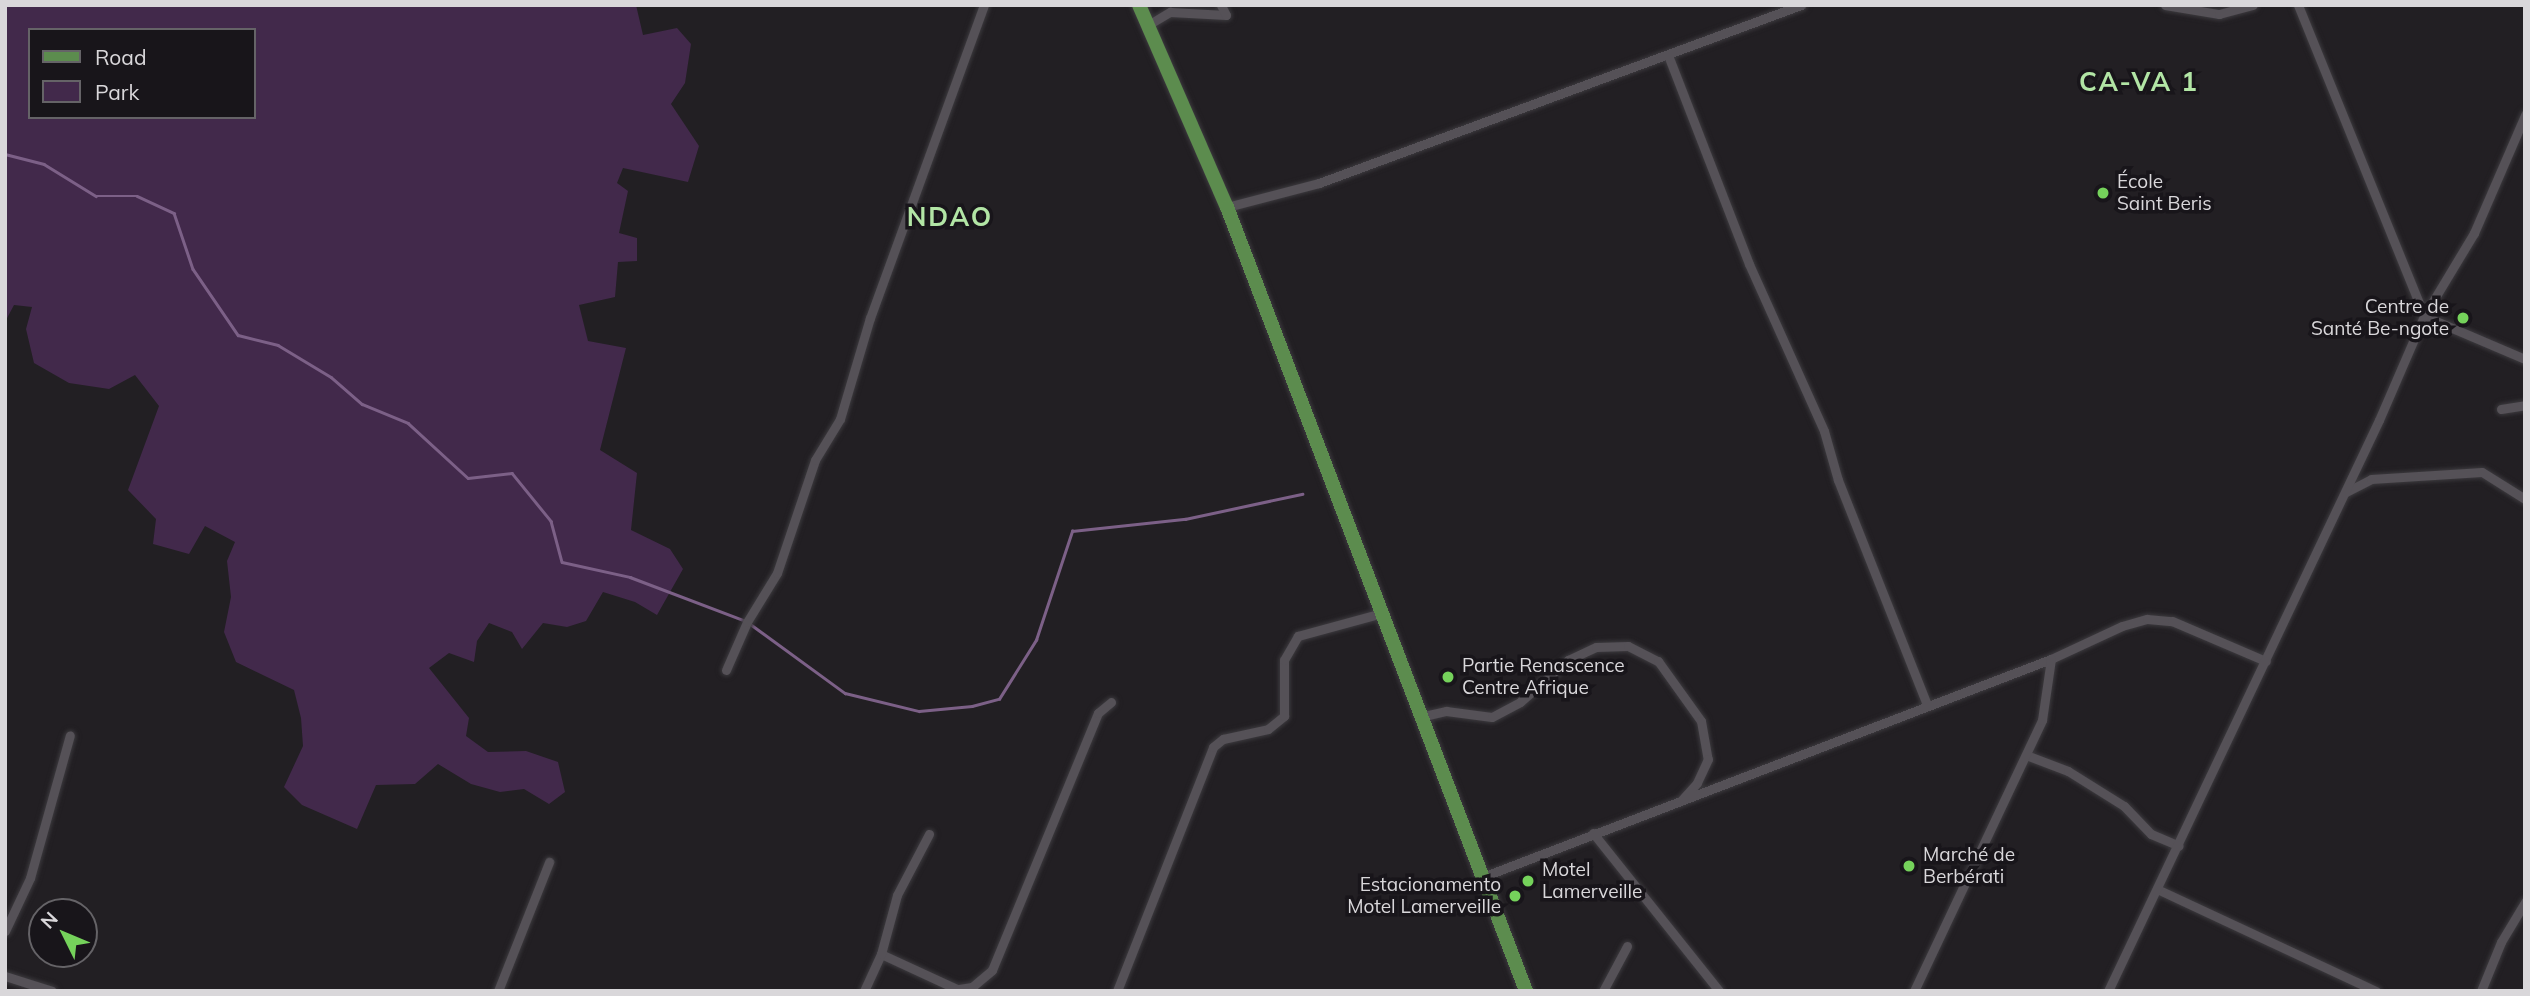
<!DOCTYPE html>
<meta charset="utf-8">
<style>
body{margin:0}
#map{position:relative;width:2530px;height:996px;overflow:hidden;background:#221f23;font-family:Mulish,sans-serif}
div>[style]{position:absolute}
.green>*{inset:0;background:#42294b}
.stream>*{height:2.5px;margin:-1.25px;padding:0 1.25px;transform-origin:1.25px;border-radius:1.25px;background:#7c6087}
.roads{filter:drop-shadow(0 0 2px #3c3a3e) drop-shadow(0 0 2px #3c3a3e)}
.minor>*{height:9px;margin:-4.5px;padding:0 4.5px;transform-origin:4.5px;border-radius:4.5px;background:#555157}
.primary>*{height:14px;margin:-7px;padding:0 7px;transform-origin:7px;border-radius:7px;background:#5c8c4e}
.dots>*{width:19px;height:19px;translate:-50% -50%;box-sizing:border-box;border:4px solid #18151a;border-radius:50%}
span{translate:-50% -50%;white-space:nowrap;text-align:center;line-height:1.15;-webkit-text-stroke:7px #18151a;paint-order:stroke}
.poi-label{font-size:19px;color:#d9d7da}
.left{translate:0 -50%;text-align:left}
.right{translate:-100% -50%;text-align:right}
.district-label{font-size:26px;color:#b2e5a5;font-weight:700;letter-spacing:2px}
.frame{position:absolute;inset:0;border:7px solid #d9d7da;pointer-events:none}
.legend{position:absolute;left:28px;top:28px;width:228px;height:91px;box-sizing:border-box;background:#18151a;border:2px solid #656367;margin:0;padding:9px 12px;list-style:none;font-size:21px;color:#d9d7da}
.legend li{display:flex;align-items:center;gap:14px;height:35px}
.legend b{width:35px;border:2px solid #656367}
.north{position:absolute;left:28px;top:898px;width:70px;height:70px;box-sizing:border-box;background:#18151a;border:2px solid #656367;border-radius:50%;rotate:313deg;font-size:19px;font-weight:700;line-height:28px;text-align:center;color:#d9d7da}
.north::after{content:'';display:block;margin:auto;width:24px;height:32px;background:#75d25b;clip-path:polygon(50% 0,100% 100%,50% 72%,0 100%)}
</style>
<div id="map">
<div class="green">
<div style="clip-path:polygon(evenodd,5px 5px,636px 5px,643px 35px,677px 28px,691px 44px,685px 83px,671px 104px,699px 146px,688px 182px,623px 168px,617px 183px,628px 191px,619px 233px,637px 238px,637px 261px,618px 262px,615px 297px,579px 305px,588px 341px,626px 348px,600px 450px,637px 473px,631px 530px,670px 549px,683px 569px,657px 615px,635px 602px,603px 592px,586px 621px,567px 627px,543px 623px,522px 649px,512px 632px,489px 623px,477px 641px,474px 662px,449px 653px,429px 668px,469px 718px,466px 736px,488px 752px,526px 751px,558px 762px,565px 792px,549px 804px,524px 789px,500px 792px,471px 784px,438px 764px,415px 784px,376px 785px,357px 829px,302px 805px,284px 787px,303px 746px,301px 718px,294px 690px,236px 662px,224px 632px,231px 597px,227px 561px,235px 542px,205px 526px,189px 554px,153px 544px,156px 519px,128px 490px,159px 406px,135px 375px,109px 389px,69px 383px,34px 363px,26px 329px,32px 307px,14px 305px,5px 322px,5px 5px,30px 30px,254px 30px,254px 117px,30px 117px,30px 30px)"></div>
</div>
<div class="stream">
<div style="left:5px;top:154px;width:40px;rotate:14.4deg"></div>
<div style="left:44px;top:164px;width:61px;rotate:31.6deg"></div>
<div style="left:96px;top:196px;width:41px"></div>
<div style="left:137px;top:196px;width:41px;rotate:24.7deg"></div>
<div style="left:174px;top:213px;width:59px;rotate:71.3deg"></div>
<div style="left:193px;top:269px;width:80px;rotate:55.7deg"></div>
<div style="left:238px;top:335px;width:41px;rotate:14deg"></div>
<div style="left:278px;top:345px;width:62px;rotate:31.1deg"></div>
<div style="left:331px;top:377px;width:41px;rotate:41.1deg"></div>
<div style="left:362px;top:404px;width:50px;rotate:22.4deg"></div>
<div style="left:408px;top:423px;width:81px;rotate:42.5deg"></div>
<div style="left:468px;top:478px;width:44px;rotate:-6.5deg"></div>
<div style="left:512px;top:473px;width:62px;rotate:50.9deg"></div>
<div style="left:551px;top:521px;width:42px;rotate:75deg"></div>
<div style="left:562px;top:562px;width:70px;rotate:12.4deg"></div>
<div style="left:630px;top:577px;width:121px;rotate:20.8deg"></div>
<div style="left:749px;top:623px;width:119px;rotate:36.1deg"></div>
<div style="left:845px;top:693px;width:76px;rotate:13.7deg"></div>
<div style="left:919px;top:711px;width:53px;rotate:-5.4deg"></div>
<div style="left:972px;top:706px;width:28px;rotate:-15deg"></div>
<div style="left:999px;top:699px;width:70px;rotate:-57.9deg"></div>
<div style="left:1036px;top:640px;width:115px;rotate:-71.7deg"></div>
<div style="left:1072px;top:531px;width:114px;rotate:-6.1deg"></div>
<div style="left:1185px;top:519px;width:120px;rotate:-12.1deg"></div>
</div>
<div class="roads">
<div class="minor">
<div style="left:2165px;top:5px;width:55px;rotate:9.5deg"></div>
<div style="left:2219px;top:14px;width:35px;rotate:-15deg"></div>
<div style="left:2298px;top:5px;width:336px;rotate:67.9deg"></div>
<div style="left:2424px;top:316px;width:110px;rotate:23.1deg"></div>
<div style="left:1148px;top:25px;width:26px;rotate:-31deg"></div>
<div style="left:1170px;top:12px;width:56px;rotate:3.1deg"></div>
<div style="left:1226px;top:15px;width:11px;rotate:-117deg"></div>
<div style="left:1668px;top:55px;width:224px;rotate:68.8deg"></div>
<div style="left:1749px;top:264px;width:183px;rotate:65.8deg"></div>
<div style="left:1824px;top:431px;width:51px;rotate:74.1deg"></div>
<div style="left:1838px;top:480px;width:242px;rotate:68.4deg"></div>
<div style="left:1227px;top:207px;width:95px;rotate:-14.6deg"></div>
<div style="left:1319px;top:183px;width:514px;rotate:-20.27deg"></div>
<div style="left:2501px;top:409px;width:24px;rotate:-9deg"></div>
<div style="left:2346px;top:492px;width:28px;rotate:-27deg"></div>
<div style="left:2371px;top:479px;width:111px;rotate:-3.6deg"></div>
<div style="left:2482px;top:472px;width:51px;rotate:32.1deg"></div>
<div style="left:726px;top:670px;width:52px;rotate:-66.4deg"></div>
<div style="left:747px;top:622px;width:57px;rotate:-58.5deg"></div>
<div style="left:777px;top:573px;width:119px;rotate:-71.4deg"></div>
<div style="left:815px;top:460px;width:48px;rotate:-58.6deg"></div>
<div style="left:840px;top:419px;width:105px;rotate:-73.5deg"></div>
<div style="left:870px;top:318px;width:333px;rotate:-70deg"></div>
<div style="left:1424px;top:716px;width:23px;rotate:-13deg"></div>
<div style="left:1446px;top:711px;width:46px;rotate:7.4deg"></div>
<div style="left:1492px;top:717px;width:32px;rotate:-28deg"></div>
<div style="left:1520px;top:702px;width:64px;rotate:-41.2deg"></div>
<div style="left:1568px;top:660px;width:31px;rotate:-25deg"></div>
<div style="left:1596px;top:647px;width:32px;rotate:-2deg"></div>
<div style="left:1628px;top:646px;width:34px;rotate:27deg"></div>
<div style="left:1658px;top:661px;width:74px;rotate:54.4deg"></div>
<div style="left:1701px;top:721px;width:39px;rotate:80deg"></div>
<div style="left:1708px;top:759px;width:26px;rotate:115deg"></div>
<div style="left:1697px;top:783px;width:24px;rotate:132deg"></div>
<div style="left:2026px;top:755px;width:45px;rotate:20.9deg"></div>
<div style="left:2068px;top:771px;width:66px;rotate:32deg"></div>
<div style="left:2124px;top:806px;width:39px;rotate:46deg"></div>
<div style="left:2151px;top:834px;width:30px;rotate:23deg"></div>
<div style="left:1593px;top:833px;width:202px;rotate:51.4deg"></div>
<div style="left:1485px;top:876px;width:606px;rotate:-20.98deg"></div>
<div style="left:2051px;top:659px;width:78px;rotate:-24.9deg"></div>
<div style="left:2122px;top:626px;width:26px;rotate:-16deg"></div>
<div style="left:2147px;top:619px;width:25px;rotate:5deg"></div>
<div style="left:2172px;top:621px;width:102px;rotate:23.1deg"></div>
<div style="left:2157px;top:889px;width:242px;rotate:25deg"></div>
<div style="left:5px;top:931px;width:59px;rotate:-64.7deg"></div>
<div style="left:30px;top:878px;width:148px;rotate:-74.4deg"></div>
<div style="left:881px;top:954px;width:88px;rotate:24.8deg"></div>
<div style="left:5px;top:976px;width:49px;rotate:17.7deg"></div>
<div style="left:959px;top:989px;width:13px;rotate:-9deg"></div>
<div style="left:972px;top:987px;width:26px;rotate:-40deg"></div>
<div style="left:992px;top:970px;width:278px;rotate:-67.6deg"></div>
<div style="left:1098px;top:713px;width:17px;rotate:-40deg"></div>
<div style="left:498px;top:991px;width:139px;rotate:-68.4deg"></div>
<div style="left:864px;top:991px;width:41px;rotate:-65.3deg"></div>
<div style="left:881px;top:954px;width:61px;rotate:-74.8deg"></div>
<div style="left:897px;top:895px;width:69px;rotate:-62.3deg"></div>
<div style="left:1117px;top:991px;width:262px;rotate:-68.5deg"></div>
<div style="left:1213px;top:747px;width:13px;rotate:-39deg"></div>
<div style="left:1223px;top:739px;width:46px;rotate:-12.5deg"></div>
<div style="left:1268px;top:729px;width:21px;rotate:-39deg"></div>
<div style="left:1284px;top:716px;width:56px;rotate:-90deg"></div>
<div style="left:1284px;top:660px;width:28px;rotate:-60deg"></div>
<div style="left:1298px;top:636px;width:87px;rotate:-15.3deg"></div>
<div style="left:1603px;top:991px;width:51px;rotate:-61.9deg"></div>
<div style="left:1914px;top:991px;width:300px;rotate:-64.7deg"></div>
<div style="left:2042px;top:720px;width:62px;rotate:-81.6deg"></div>
<div style="left:2108px;top:991px;width:632px;rotate:-64.61deg"></div>
<div style="left:2379px;top:420px;width:113px;rotate:-66.6deg"></div>
<div style="left:2424px;top:316px;width:97px;rotate:-58.9deg"></div>
<div style="left:2474px;top:233px;width:129px;rotate:-66.6deg"></div>
<div style="left:2481px;top:991px;width:53px;rotate:-67.8deg"></div>
<div style="left:2501px;top:942px;width:47px;rotate:-59deg"></div>
</div>
<div class="primary">
<div style="left:1139px;top:5px;width:220px;rotate:66.5deg"></div>
<div style="left:1227px;top:207px;width:839px;rotate:69.12deg"></div>
</div>
</div>
<div class="dots">
<div style="left:2103px;top:193px;background:#75d25b"></div>
<div style="left:2463px;top:318px;background:#75d25b"></div>
<div style="left:1448px;top:677px;background:#75d25b"></div>
<div style="left:1909px;top:866px;background:#75d25b"></div>
<div style="left:1528px;top:881px;background:#75d25b"></div>
<div style="left:1515px;top:896px;background:#75d25b"></div>
</div>
<div class="poi-label">
<span class="left" style="left:2117px;top:193px">École<br>Saint Beris</span>
<span class="right" style="left:2449px;top:318px">Centre de<br>Santé Be-ngote</span>
<span class="left" style="left:1462px;top:677px">Partie Renascence<br>Centre Afrique</span>
<span class="left" style="left:1923px;top:866px">Marché de<br>Berbérati</span>
<span class="left" style="left:1542px;top:881px">Motel<br>Lamerveille</span>
<span class="right" style="left:1501px;top:896px">Estacionamento<br>Motel Lamerveille</span>
</div>
<div class="district-label">
<span style="left:2139px;top:82px">CA-VA 1</span>
<span style="left:950px;top:217px">NDAO</span>
</div>
<div class="frame"></div>
<ul class="legend">
<li><b style="height:9px;background:#5c8c4e"></b>Road</li>
<li><b style="height:19px;background:#42294b"></b>Park</li>
</ul>
<div class="north">N</div>
</div>
